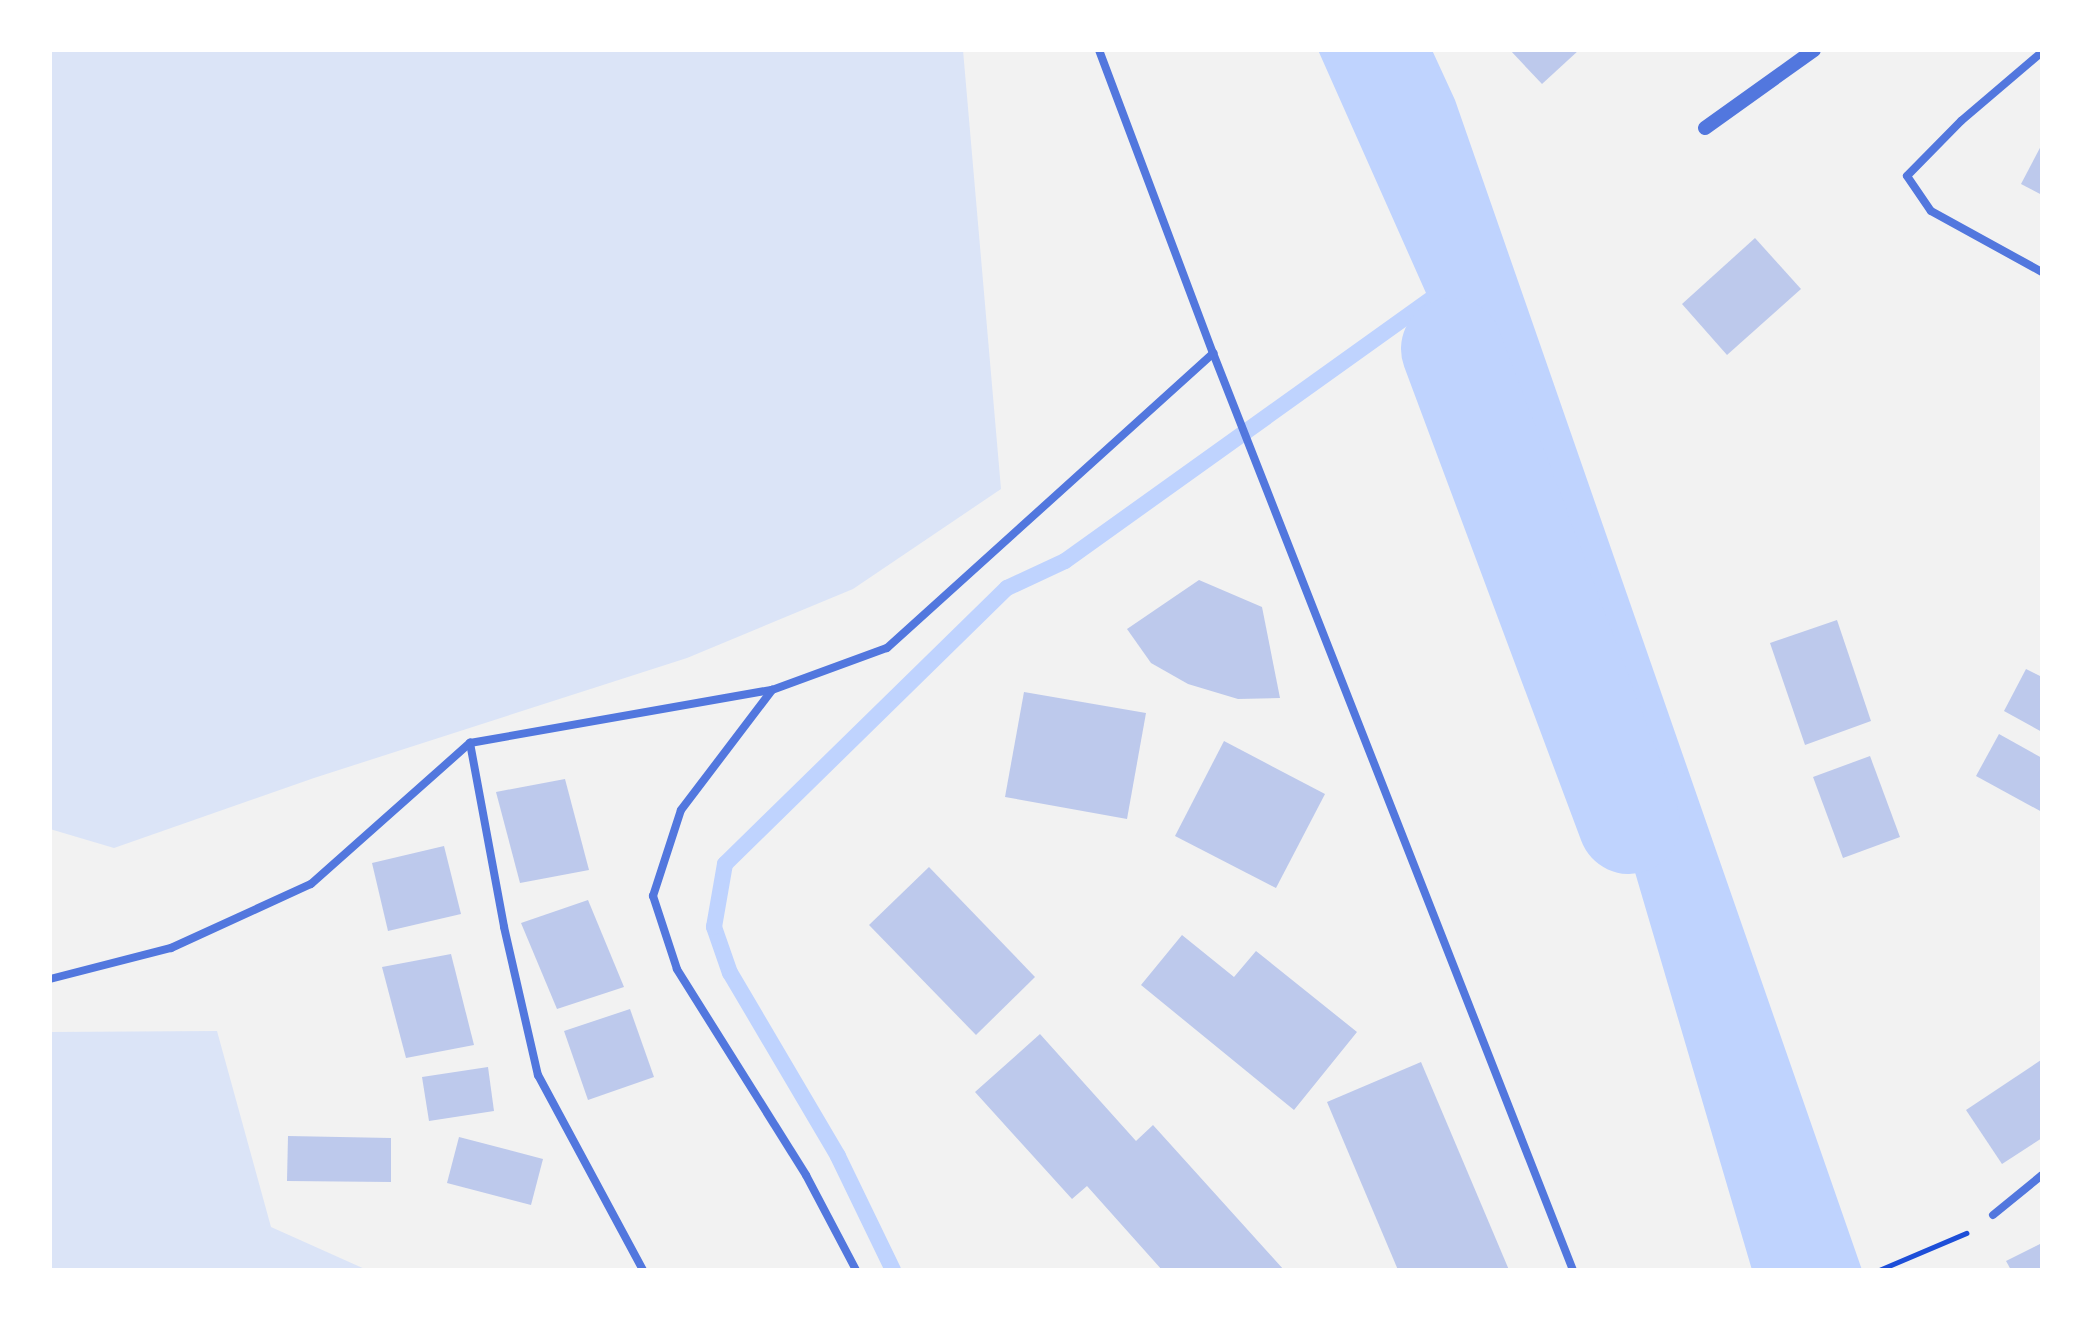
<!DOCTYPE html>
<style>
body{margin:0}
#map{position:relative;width:2092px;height:1320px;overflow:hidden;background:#f2f2f2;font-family:"Exo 2",sans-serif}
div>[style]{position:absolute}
.green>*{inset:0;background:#dbe4f7}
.water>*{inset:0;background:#bfd3fe}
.stream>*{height:16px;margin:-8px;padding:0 8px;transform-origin:8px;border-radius:8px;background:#bfd3fe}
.river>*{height:102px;margin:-51px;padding:0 51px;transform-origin:51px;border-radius:51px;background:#bfd3fe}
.building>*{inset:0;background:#bdc9ec}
.path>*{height:5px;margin:-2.5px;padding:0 2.5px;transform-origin:2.5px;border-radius:2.5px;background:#1d4ed8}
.minor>*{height:8px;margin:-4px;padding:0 4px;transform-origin:4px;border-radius:4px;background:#5277de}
.tertiary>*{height:14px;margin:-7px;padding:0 7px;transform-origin:7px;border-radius:7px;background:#5277de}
span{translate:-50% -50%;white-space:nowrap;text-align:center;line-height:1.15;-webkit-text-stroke:6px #fff;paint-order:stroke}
.frame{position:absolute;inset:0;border:52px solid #fff;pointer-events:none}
</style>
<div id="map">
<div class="green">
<div style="clip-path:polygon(50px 50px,963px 50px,1001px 489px,853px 589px,687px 658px,314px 778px,114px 848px,50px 829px)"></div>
<div style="clip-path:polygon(217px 1031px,271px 1227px,367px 1270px,50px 1270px,50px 1032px)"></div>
</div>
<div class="water">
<div style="clip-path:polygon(1318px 50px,1432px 50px,1455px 100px,1862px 1270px,1752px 1270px,1592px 726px,1454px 356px)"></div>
</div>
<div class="stream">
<div style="left:893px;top:1270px;width:127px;rotate:-115.8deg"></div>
<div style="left:838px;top:1156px;width:212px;rotate:-120.5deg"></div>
<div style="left:730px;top:973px;width:49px;rotate:-109.2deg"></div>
<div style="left:714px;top:927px;width:64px;rotate:-80.1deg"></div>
<div style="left:725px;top:864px;width:395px;rotate:-44.4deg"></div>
<div style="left:1007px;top:588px;width:64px;rotate:-25deg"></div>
<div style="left:1065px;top:561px;width:452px;rotate:-35.6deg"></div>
</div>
<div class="river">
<div style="left:1452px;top:349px;width:506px;rotate:69.52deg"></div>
</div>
<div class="building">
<div style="clip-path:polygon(1510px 50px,1579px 50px,1542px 84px)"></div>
<div style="clip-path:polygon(2042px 144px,2042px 195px,2021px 184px)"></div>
<div style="clip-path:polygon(1755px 238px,1801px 289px,1727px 355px,1682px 304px)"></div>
<div style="clip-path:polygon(1199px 580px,1262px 607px,1280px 698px,1238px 699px,1188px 684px,1151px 663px,1127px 629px)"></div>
<div style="clip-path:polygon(1837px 620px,1871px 721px,1805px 745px,1770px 643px)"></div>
<div style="clip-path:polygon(2026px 669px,2042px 677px,2042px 732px,2004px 711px)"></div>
<div style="clip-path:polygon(1024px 692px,1146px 713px,1127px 819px,1005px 797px)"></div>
<div style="clip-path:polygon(1999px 734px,2042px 758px,2042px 812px,1976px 776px)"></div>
<div style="clip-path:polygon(1224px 741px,1325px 794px,1276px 888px,1175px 836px)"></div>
<div style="clip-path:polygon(1870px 756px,1900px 837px,1843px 858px,1813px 777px)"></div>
<div style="clip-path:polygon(565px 779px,589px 870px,520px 883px,496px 792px)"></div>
<div style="clip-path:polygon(444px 846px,461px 914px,388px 931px,372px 863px)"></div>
<div style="clip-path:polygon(929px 867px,1035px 977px,976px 1035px,869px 925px)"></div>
<div style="clip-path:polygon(588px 900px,624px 987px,557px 1009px,521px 923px)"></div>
<div style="clip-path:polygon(1182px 935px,1234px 977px,1256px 951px,1357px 1032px,1294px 1110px,1141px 985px)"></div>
<div style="clip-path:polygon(451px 954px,474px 1045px,406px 1058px,382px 967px)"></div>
<div style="clip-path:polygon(630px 1009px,654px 1077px,588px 1100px,564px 1031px)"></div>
<div style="clip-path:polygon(1040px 1034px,1136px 1141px,1153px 1125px,1284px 1270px,1162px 1270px,1087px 1186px,1072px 1199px,975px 1092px)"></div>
<div style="clip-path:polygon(2041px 1060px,2042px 1138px,2002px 1164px,1966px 1110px)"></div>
<div style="clip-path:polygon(1421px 1062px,1509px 1270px,1398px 1270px,1327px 1102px)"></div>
<div style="clip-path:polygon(488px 1067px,494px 1111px,429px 1121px,422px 1077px)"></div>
<div style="clip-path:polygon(288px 1136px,391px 1138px,391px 1182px,287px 1181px)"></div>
<div style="clip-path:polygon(459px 1137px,543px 1159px,531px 1205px,447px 1183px)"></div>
<div style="clip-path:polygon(2042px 1243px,2042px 1270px,2011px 1270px,2006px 1261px)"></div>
</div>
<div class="path">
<div style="left:1879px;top:1270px;width:95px;rotate:-23deg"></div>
</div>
<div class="minor">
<div style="left:1099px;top:50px;width:324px;rotate:69.4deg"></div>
<div style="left:1213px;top:353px;width:985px;rotate:68.57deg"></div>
<div style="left:2042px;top:52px;width:106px;rotate:139.6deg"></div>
<div style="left:1961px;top:121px;width:77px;rotate:134.5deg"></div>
<div style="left:1907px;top:176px;width:42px;rotate:55.6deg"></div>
<div style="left:1931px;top:211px;width:127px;rotate:28.8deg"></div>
<div style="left:470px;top:743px;width:187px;rotate:79.5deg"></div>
<div style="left:504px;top:927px;width:152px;rotate:77.1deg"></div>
<div style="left:538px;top:1075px;width:221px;rotate:61.7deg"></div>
<div style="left:50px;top:979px;width:125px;rotate:-14.4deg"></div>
<div style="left:171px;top:948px;width:154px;rotate:-24.6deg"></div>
<div style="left:311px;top:884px;width:213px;rotate:-41.6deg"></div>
<div style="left:470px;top:743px;width:306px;rotate:-10deg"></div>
<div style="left:1993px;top:1215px;width:63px;rotate:-39.2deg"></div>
<div style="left:856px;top:1270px;width:107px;rotate:-117.8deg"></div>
<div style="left:806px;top:1175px;width:243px;rotate:-122.1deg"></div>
<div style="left:677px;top:969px;width:77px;rotate:-108.2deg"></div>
<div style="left:653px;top:896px;width:90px;rotate:-72deg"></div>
<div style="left:681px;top:810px;width:151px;rotate:-52.8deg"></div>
<div style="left:772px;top:690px;width:122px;rotate:-20.1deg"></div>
<div style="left:887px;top:648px;width:440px;rotate:-42.1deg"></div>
</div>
<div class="tertiary">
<div style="left:1705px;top:128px;width:134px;rotate:-35.6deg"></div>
</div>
<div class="frame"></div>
</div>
